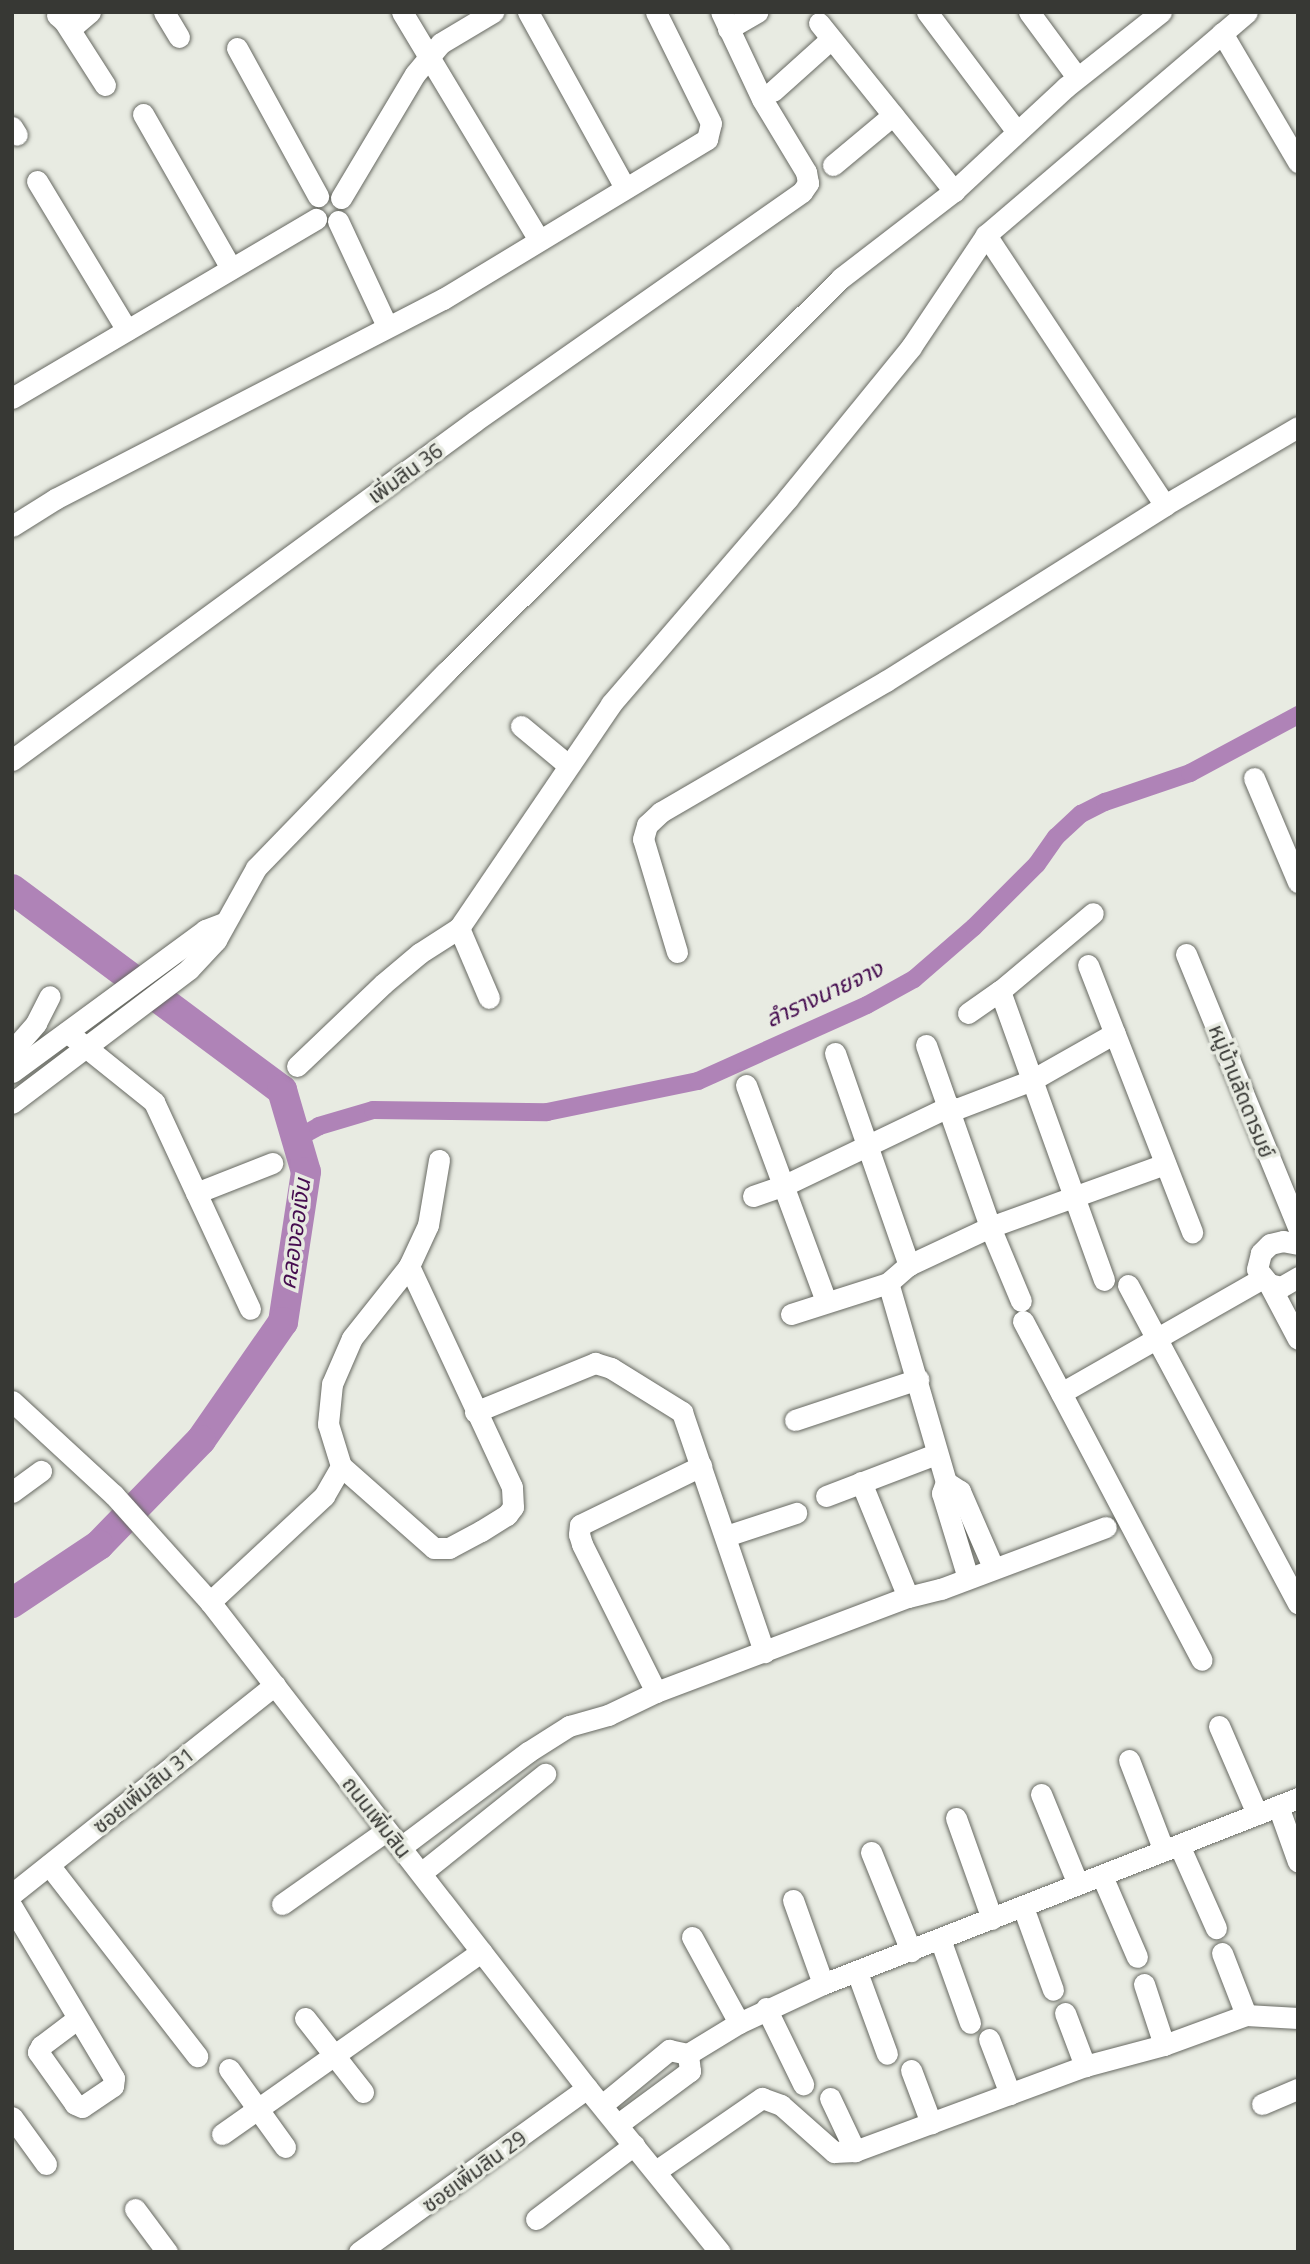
<!DOCTYPE html>
<meta charset="utf-8">
<style>
body{margin:0}
#map{position:relative;width:1310px;height:2264px;overflow:hidden;background:#e8ebe2;font-family:"Titillium Web","Noto Sans Thai",sans-serif}
div>[style]{position:absolute}
.canal>*{height:18px;margin:-9px;padding:0 9px;transform-origin:9px;border-radius:9px;background:#af83b7}
.river>*{height:30px;margin:-15px;padding:0 15px;transform-origin:15px;border-radius:15px;background:#af83b7}
.roads{filter:drop-shadow(0 0 2px #676962) drop-shadow(0 0 2px #676962)}
.minor>*{height:21px;margin:-10.5px;padding:0 10.5px;transform-origin:10.5px;border-radius:10.5px;background:#fff}
span{translate:-50% -50%;white-space:nowrap;text-align:center;line-height:1.15;-webkit-text-stroke:7px #e8ebe2;paint-order:stroke}
.street-label{font-size:21px;color:#373834}
.water-label{font-size:23px;color:#450c4f;font-style:italic}
.frame{position:absolute;inset:0;border:14px solid #373834;pointer-events:none}
</style>
<div id="map">
<div class="canal">
<div style="left:296px;top:1139px;width:26px;rotate:-29deg"></div>
<div style="left:319px;top:1126px;width:56px;rotate:-16.5deg"></div>
<div style="left:373px;top:1110px;width:174px;rotate:0.7deg"></div>
<div style="left:547px;top:1112px;width:154px;rotate:-11.6deg"></div>
<div style="left:698px;top:1081px;width:185px;rotate:-24.2deg"></div>
<div style="left:867px;top:1005px;width:54px;rotate:-29deg"></div>
<div style="left:914px;top:979px;width:79px;rotate:-40.9deg"></div>
<div style="left:974px;top:927px;width:89px;rotate:-45deg"></div>
<div style="left:1037px;top:864px;width:33px;rotate:-55deg"></div>
<div style="left:1056px;top:837px;width:34px;rotate:-43deg"></div>
<div style="left:1081px;top:814px;width:27px;rotate:-27deg"></div>
<div style="left:1105px;top:802px;width:90px;rotate:-18.8deg"></div>
<div style="left:1190px;top:773px;width:123px;rotate:-28.2deg"></div>
</div>
<div class="river">
<div style="left:12px;top:889px;width:337px;rotate:36.7deg"></div>
<div style="left:282px;top:1090px;width:85px;rotate:73.7deg"></div>
<div style="left:306px;top:1172px;width:152px;rotate:98.7deg"></div>
<div style="left:283px;top:1322px;width:144px;rotate:124.8deg"></div>
<div style="left:201px;top:1440px;width:146px;rotate:134.2deg"></div>
<div style="left:99px;top:1545px;width:105px;rotate:146.3deg"></div>
</div>
<div class="roads">
<div class="minor">
<div style="left:164px;top:12px;width:29px;rotate:59deg"></div>
<div style="left:402px;top:12px;width:266px;rotate:59deg"></div>
<div style="left:528px;top:12px;width:201px;rotate:61.1deg"></div>
<div style="left:927px;top:12px;width:150px;rotate:53.1deg"></div>
<div style="left:1029px;top:12px;width:81px;rotate:53.6deg"></div>
<div style="left:57px;top:15px;width:9px;rotate:41deg"></div>
<div style="left:64px;top:21px;width:13px;rotate:9deg"></div>
<div style="left:77px;top:23px;width:17px;rotate:-40deg"></div>
<div style="left:64px;top:21px;width:76px;rotate:57.4deg"></div>
<div style="left:819px;top:23px;width:216px;rotate:51.2deg"></div>
<div style="left:728px;top:29px;width:34px;rotate:-30deg"></div>
<div style="left:1222px;top:33px;width:150px;rotate:59.5deg"></div>
<div style="left:237px;top:48px;width:169px;rotate:61.3deg"></div>
<div style="left:773px;top:91px;width:78px;rotate:-41.9deg"></div>
<div style="left:143px;top:114px;width:177px;rotate:60.3deg"></div>
<div style="left:12px;top:127px;width:9px;rotate:58deg"></div>
<div style="left:833px;top:165px;width:78px;rotate:-39.8deg"></div>
<div style="left:37px;top:181px;width:174px;rotate:58.9deg"></div>
<div style="left:341px;top:198px;width:144px;rotate:-59.2deg"></div>
<div style="left:415px;top:74px;width:40px;rotate:-50deg"></div>
<div style="left:441px;top:43px;width:61px;rotate:-30.8deg"></div>
<div style="left:338px;top:221px;width:116px;rotate:65deg"></div>
<div style="left:986px;top:235px;width:324px;rotate:56.5deg"></div>
<div style="left:12px;top:398px;width:353px;rotate:-30.5deg"></div>
<div style="left:12px;top:526px;width:51px;rotate:-32.1deg"></div>
<div style="left:55px;top:499px;width:437px;rotate:-27.3deg"></div>
<div style="left:443px;top:299px;width:309px;rotate:-31.2deg"></div>
<div style="left:707px;top:139px;width:16px;rotate:-76deg"></div>
<div style="left:711px;top:123px;width:124px;rotate:-116.4deg"></div>
<div style="left:521px;top:726px;width:61px;rotate:39.7deg"></div>
<div style="left:12px;top:760px;width:574px;rotate:-36.21deg"></div>
<div style="left:475px;top:421px;width:399px;rotate:-35deg"></div>
<div style="left:802px;top:192px;width:11px;rotate:-56deg"></div>
<div style="left:808px;top:183px;width:11px;rotate:-100deg"></div>
<div style="left:806px;top:172px;width:85px;rotate:-121.1deg"></div>
<div style="left:762px;top:99px;width:96px;rotate:-115.2deg"></div>
<div style="left:1254px;top:778px;width:113px;rotate:67.1deg"></div>
<div style="left:459px;top:928px;width:76px;rotate:66.8deg"></div>
<div style="left:677px;top:952px;width:118px;rotate:-106.7deg"></div>
<div style="left:643px;top:839px;width:15px;rotate:-74deg"></div>
<div style="left:647px;top:825px;width:19px;rotate:-43deg"></div>
<div style="left:661px;top:812px;width:260px;rotate:-30.2deg"></div>
<div style="left:886px;top:681px;width:330px;rotate:-32.2deg"></div>
<div style="left:1165px;top:505px;width:154px;rotate:-30.4deg"></div>
<div style="left:1186px;top:954px;width:295px;rotate:67.7deg"></div>
<div style="left:1088px;top:965px;width:287px;rotate:68.7deg"></div>
<div style="left:1000px;top:991px;width:307px;rotate:70.2deg"></div>
<div style="left:968px;top:1013px;width:39px;rotate:-35deg"></div>
<div style="left:1000px;top:991px;width:121px;rotate:-40deg"></div>
<div style="left:67px;top:1032px;width:112px;rotate:38.8deg"></div>
<div style="left:154px;top:1102px;width:228px;rotate:65.1deg"></div>
<div style="left:926px;top:1045px;width:193px;rotate:70.6deg"></div>
<div style="left:990px;top:1227px;width:80px;rotate:67.3deg"></div>
<div style="left:12px;top:1051px;width:37px;rotate:-49deg"></div>
<div style="left:36px;top:1023px;width:30px;rotate:-63deg"></div>
<div style="left:835px;top:1053px;width:225px;rotate:70.8deg"></div>
<div style="left:297px;top:1066px;width:119px;rotate:-43.6deg"></div>
<div style="left:383px;top:984px;width:48px;rotate:-40deg"></div>
<div style="left:420px;top:953px;width:46px;rotate:-32.7deg"></div>
<div style="left:459px;top:928px;width:271px;rotate:-55.8deg"></div>
<div style="left:611px;top:704px;width:272px;rotate:-49.3deg"></div>
<div style="left:788px;top:498px;width:195px;rotate:-50.8deg"></div>
<div style="left:911px;top:347px;width:135px;rotate:-56.2deg"></div>
<div style="left:986px;top:235px;width:343px;rotate:-40.5deg"></div>
<div style="left:12px;top:1072px;width:240px;rotate:-36.3deg"></div>
<div style="left:205px;top:930px;width:19px;rotate:-21deg"></div>
<div style="left:746px;top:1085px;width:230px;rotate:69.7deg"></div>
<div style="left:12px;top:1103px;width:222px;rotate:-37.1deg"></div>
<div style="left:189px;top:969px;width:40px;rotate:-47deg"></div>
<div style="left:216px;top:940px;width:82px;rotate:-60.9deg"></div>
<div style="left:256px;top:868px;width:273px;rotate:-45.9deg"></div>
<div style="left:446px;top:672px;width:558px;rotate:-44.93deg"></div>
<div style="left:841px;top:278px;width:143px;rotate:-37.6deg"></div>
<div style="left:954px;top:191px;width:153px;rotate:-42.9deg"></div>
<div style="left:1066px;top:87px;width:121px;rotate:-38.3deg"></div>
<div style="left:951px;top:1111px;width:87px;rotate:-20.9deg"></div>
<div style="left:1032px;top:1080px;width:95px;rotate:-29.5deg"></div>
<div style="left:196px;top:1193px;width:82px;rotate:-21.5deg"></div>
<div style="left:753px;top:1196px;width:34px;rotate:-19deg"></div>
<div style="left:785px;top:1185px;width:183px;rotate:-25.6deg"></div>
<div style="left:1298px;top:1244px;width:15px;rotate:-169deg"></div>
<div style="left:1283px;top:1241px;width:13px;rotate:167deg"></div>
<div style="left:1270px;top:1244px;width:13px;rotate:135deg"></div>
<div style="left:1261px;top:1253px;width:16px;rotate:104deg"></div>
<div style="left:1257px;top:1269px;width:19px;rotate:51deg"></div>
<div style="left:1269px;top:1284px;width:12px;rotate:14deg"></div>
<div style="left:1281px;top:1287px;width:20px;rotate:-30deg"></div>
<div style="left:1269px;top:1284px;width:62px;rotate:62.2deg"></div>
<div style="left:1128px;top:1285px;width:361px;rotate:61.9deg"></div>
<div style="left:791px;top:1314px;width:102px;rotate:-17.7deg"></div>
<div style="left:1023px;top:1321px;width:383px;rotate:62.2deg"></div>
<div style="left:1061px;top:1393px;width:232px;rotate:-29.7deg"></div>
<div style="left:12px;top:1401px;width:139px;rotate:42.7deg"></div>
<div style="left:114px;top:1495px;width:144px;rotate:48.1deg"></div>
<div style="left:210px;top:1602px;width:615px;rotate:52.2deg"></div>
<div style="left:587px;top:2088px;width:211px;rotate:51deg"></div>
<div style="left:475px;top:1412px;width:130px;rotate:-22.2deg"></div>
<div style="left:595px;top:1363px;width:17px;rotate:17deg"></div>
<div style="left:611px;top:1368px;width:84px;rotate:31.8deg"></div>
<div style="left:682px;top:1412px;width:254px;rotate:71.1deg"></div>
<div style="left:795px;top:1420px;width:130px;rotate:-18.4deg"></div>
<div style="left:341px;top:1466px;width:124px;rotate:41.4deg"></div>
<div style="left:434px;top:1548px;width:15px"></div>
<div style="left:449px;top:1548px;width:36px;rotate:-28deg"></div>
<div style="left:481px;top:1531px;width:31px;rotate:-32deg"></div>
<div style="left:507px;top:1515px;width:10px;rotate:-53deg"></div>
<div style="left:513px;top:1507px;width:20px;rotate:-93deg"></div>
<div style="left:512px;top:1487px;width:244px;rotate:-115deg"></div>
<div style="left:861px;top:1482px;width:124px;rotate:67.8deg"></div>
<div style="left:946px;top:1482px;width:12px;rotate:110deg"></div>
<div style="left:942px;top:1493px;width:89px;rotate:73deg"></div>
<div style="left:12px;top:1492px;width:36px;rotate:-36deg"></div>
<div style="left:826px;top:1496px;width:118px;rotate:-20.9deg"></div>
<div style="left:726px;top:1536px;width:74px;rotate:-18.2deg"></div>
<div style="left:993px;top:1567px;width:83px;rotate:-113.5deg"></div>
<div style="left:960px;top:1491px;width:17px;rotate:-147deg"></div>
<div style="left:946px;top:1482px;width:207px;rotate:-106.2deg"></div>
<div style="left:888px;top:1283px;width:28px;rotate:-41deg"></div>
<div style="left:909px;top:1265px;width:89px;rotate:-25.1deg"></div>
<div style="left:990px;top:1227px;width:186px;rotate:-19.8deg"></div>
<div style="left:210px;top:1602px;width:156px;rotate:-42.9deg"></div>
<div style="left:324px;top:1496px;width:34px;rotate:-60deg"></div>
<div style="left:341px;top:1466px;width:44px;rotate:-107.2deg"></div>
<div style="left:328px;top:1424px;width:40px;rotate:-84.3deg"></div>
<div style="left:332px;top:1384px;width:50px;rotate:-66.5deg"></div>
<div style="left:352px;top:1338px;width:92px;rotate:-51.6deg"></div>
<div style="left:409px;top:1266px;width:45px;rotate:-65.1deg"></div>
<div style="left:428px;top:1225px;width:66px;rotate:-80.4deg"></div>
<div style="left:656px;top:1692px;width:165px;rotate:-116.6deg"></div>
<div style="left:582px;top:1544px;width:10px;rotate:-107deg"></div>
<div style="left:579px;top:1534px;width:9px;rotate:-84deg"></div>
<div style="left:580px;top:1525px;width:135px;rotate:-26deg"></div>
<div style="left:1219px;top:1726px;width:96px;rotate:66.6deg"></div>
<div style="left:1129px;top:1760px;width:97px;rotate:69deg"></div>
<div style="left:1041px;top:1794px;width:97px;rotate:67.7deg"></div>
<div style="left:1278px;top:1806px;width:59px;rotate:70.3deg"></div>
<div style="left:956px;top:1818px;width:107px;rotate:70.4deg"></div>
<div style="left:1179px;top:1845px;width:91px;rotate:66deg"></div>
<div style="left:401px;top:1847px;width:159px;rotate:-36.8deg"></div>
<div style="left:528px;top:1752px;width:49px;rotate:-32.4deg"></div>
<div style="left:569px;top:1726px;width:41px;rotate:-15.8deg"></div>
<div style="left:608px;top:1715px;width:53px;rotate:-25.6deg"></div>
<div style="left:656px;top:1692px;width:269px;rotate:-20.7deg"></div>
<div style="left:908px;top:1597px;width:34px;rotate:-14deg"></div>
<div style="left:941px;top:1589px;width:176px;rotate:-20.6deg"></div>
<div style="left:871px;top:1852px;width:107px;rotate:68deg"></div>
<div style="left:49px;top:1865px;width:242px;rotate:52.2deg"></div>
<div style="left:421px;top:1873px;width:159px;rotate:-38.6deg"></div>
<div style="left:1102px;top:1876px;width:88px;rotate:66.6deg"></div>
<div style="left:12px;top:1894px;width:336px;rotate:-38.5deg"></div>
<div style="left:793px;top:1900px;width:89px;rotate:70.3deg"></div>
<div style="left:282px;top:1904px;width:127px;rotate:-35.1deg"></div>
<div style="left:12px;top:1907px;width:199px;rotate:59.2deg"></div>
<div style="left:114px;top:2078px;width:8px;rotate:97deg"></div>
<div style="left:113px;top:2086px;width:37px;rotate:146deg"></div>
<div style="left:82px;top:2107px;width:8px;rotate:-157deg"></div>
<div style="left:75px;top:2104px;width:64px;rotate:-125.4deg"></div>
<div style="left:38px;top:2052px;width:7px;rotate:-63deg"></div>
<div style="left:41px;top:2046px;width:46px;rotate:-37.1deg"></div>
<div style="left:1023px;top:1907px;width:88px;rotate:70.1deg"></div>
<div style="left:692px;top:1937px;width:98px;rotate:61.3deg"></div>
<div style="left:940px;top:1939px;width:89px;rotate:70.3deg"></div>
<div style="left:1222px;top:1953px;width:66px;rotate:68.8deg"></div>
<div style="left:857px;top:1972px;width:87px;rotate:69.9deg"></div>
<div style="left:1144px;top:1984px;width:64px;rotate:71.8deg"></div>
<div style="left:766px;top:2008px;width:85px;rotate:64deg"></div>
<div style="left:1065px;top:2013px;width:57px;rotate:69.3deg"></div>
<div style="left:305px;top:2018px;width:94px;rotate:51.9deg"></div>
<div style="left:989px;top:2039px;width:59px;rotate:69.1deg"></div>
<div style="left:229px;top:2069px;width:96px;rotate:54.3deg"></div>
<div style="left:911px;top:2070px;width:57px;rotate:69.3deg"></div>
<div style="left:830px;top:2098px;width:59px;rotate:64.7deg"></div>
<div style="left:1262px;top:2104px;width:39px;rotate:-23deg"></div>
<div style="left:602px;top:2105px;width:87px;rotate:-39.4deg"></div>
<div style="left:669px;top:2050px;width:19px;rotate:12deg"></div>
<div style="left:688px;top:2054px;width:60px;rotate:-31.3deg"></div>
<div style="left:739px;top:2023px;width:93px;rotate:-24.9deg"></div>
<div style="left:823px;top:1984px;width:510px;rotate:-21.38deg"></div>
<div style="left:12px;top:2117px;width:58px;rotate:54.1deg"></div>
<div style="left:617px;top:2125px;width:91px;rotate:-36.5deg"></div>
<div style="left:690px;top:2071px;width:17px;rotate:-97deg"></div>
<div style="left:222px;top:2134px;width:317px;rotate:-35.1deg"></div>
<div style="left:656px;top:2171px;width:129px;rotate:-34.6deg"></div>
<div style="left:762px;top:2098px;width:20px;rotate:20deg"></div>
<div style="left:781px;top:2105px;width:71px;rotate:41.6deg"></div>
<div style="left:834px;top:2152px;width:21px;rotate:-3deg"></div>
<div style="left:855px;top:2151px;width:245px;rotate:-20.3deg"></div>
<div style="left:1085px;top:2066px;width:82px;rotate:-14.9deg"></div>
<div style="left:1164px;top:2045px;width:87px;rotate:-20.1deg"></div>
<div style="left:1246px;top:2015px;width:52px;rotate:3.3deg"></div>
<div style="left:135px;top:2209px;width:54px;rotate:53.3deg"></div>
<div style="left:536px;top:2219px;width:123px;rotate:-37.1deg"></div>
<div style="left:359px;top:2252px;width:281px;rotate:-35.7deg"></div>
</div>
</div>
<div class="street-label">
<span style="left:405px;top:473px;rotate:-36deg">เพิ่มสิน 36</span>
<span style="left:1242px;top:1091px;rotate:68deg">หมู่บ้านลัดดารมย์</span>
<span style="left:143px;top:1790px;rotate:-39deg">ซอยเพิ่มสิน 31</span>
<span style="left:377px;top:1817px;rotate:52deg">ถนนเพิ่มสิน</span>
<span style="left:474px;top:2171px;rotate:-36deg">ซอยเพิ่มสิน 29</span>
</div>
<div class="water-label">
<span style="left:824px;top:994px;rotate:-25deg">ลำรางนายจาง</span>
<span style="left:295px;top:1234px;rotate:-82deg">คลองออเงิน</span>
</div>
<div class="frame"></div>
</div>
